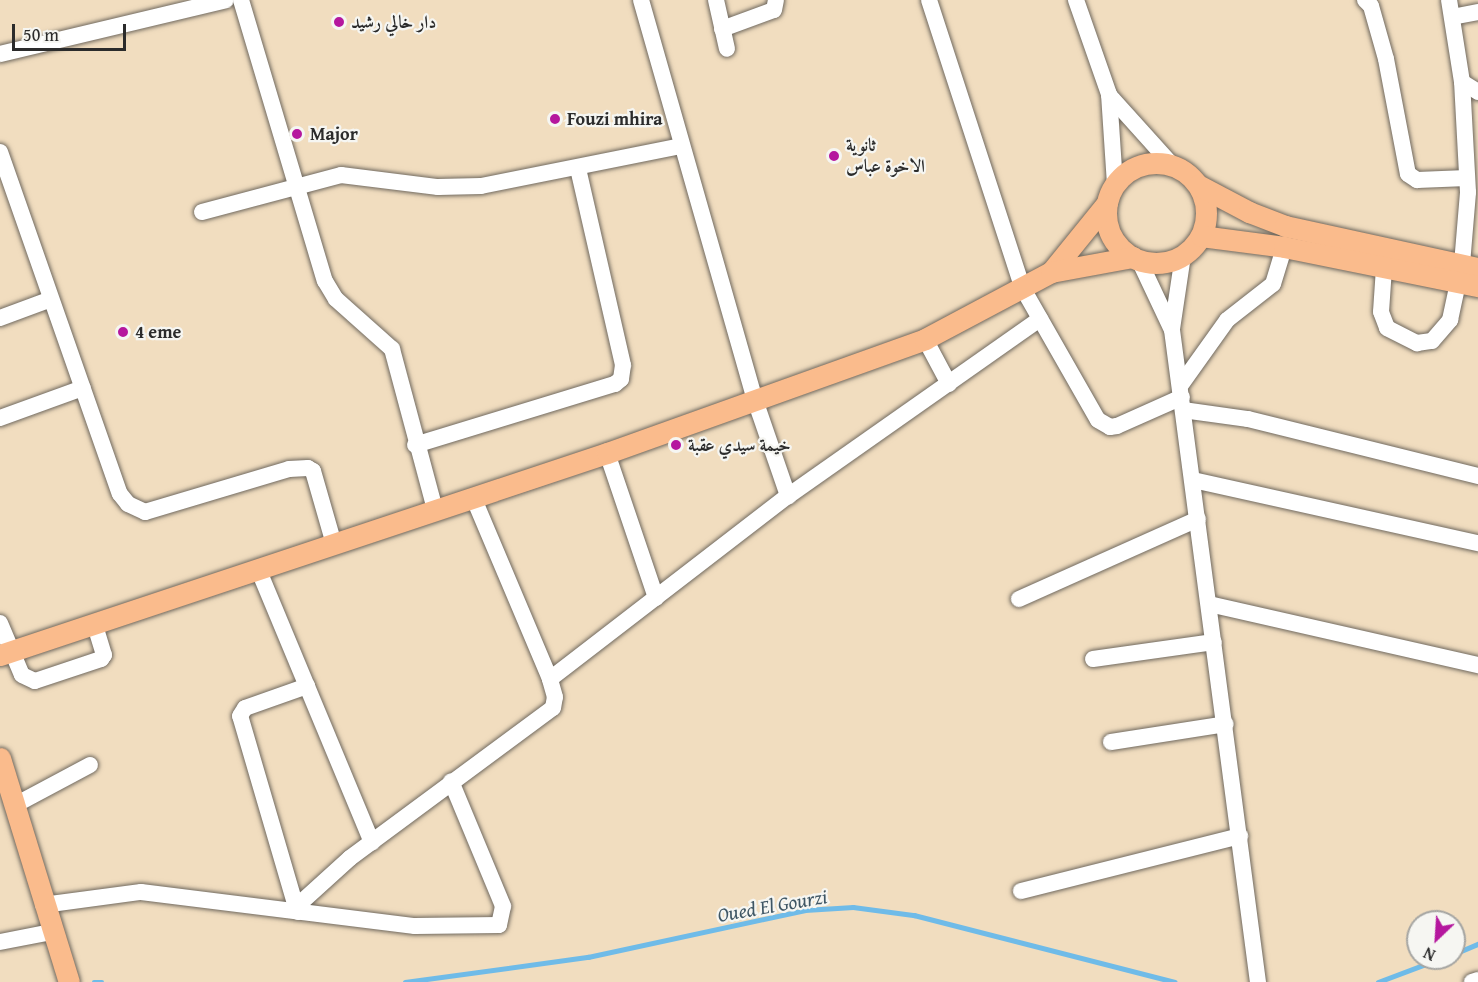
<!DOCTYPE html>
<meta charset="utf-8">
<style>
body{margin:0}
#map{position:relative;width:1478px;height:982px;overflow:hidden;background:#f1ddbf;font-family:"Gentium Book Plus",Amiri,serif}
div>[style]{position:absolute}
.stream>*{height:4.5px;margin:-2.25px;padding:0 2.25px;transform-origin:2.25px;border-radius:2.25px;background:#6fbbe8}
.roads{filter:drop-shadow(0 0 2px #70695f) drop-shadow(0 0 2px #70695f)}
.minor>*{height:16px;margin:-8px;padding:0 8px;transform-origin:8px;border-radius:8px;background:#fff}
.major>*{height:21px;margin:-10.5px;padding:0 10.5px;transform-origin:10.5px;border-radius:10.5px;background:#fabb8c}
.major>.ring{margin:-10.5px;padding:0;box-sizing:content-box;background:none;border:21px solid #fabb8c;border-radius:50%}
.dots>*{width:16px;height:16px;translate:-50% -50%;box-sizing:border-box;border:3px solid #f6f6f2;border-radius:50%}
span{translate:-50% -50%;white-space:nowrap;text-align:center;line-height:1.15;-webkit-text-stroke:4.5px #f6f6f2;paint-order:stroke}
.poi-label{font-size:18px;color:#2b2b2b;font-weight:700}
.left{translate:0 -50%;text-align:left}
.water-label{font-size:20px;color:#3f5664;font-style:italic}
.north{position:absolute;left:1406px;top:910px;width:60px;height:60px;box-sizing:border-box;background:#f6f6f2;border:2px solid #a5a5a2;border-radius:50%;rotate:205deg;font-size:16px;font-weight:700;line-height:24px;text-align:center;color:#2b2b2b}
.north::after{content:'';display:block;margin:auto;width:21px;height:27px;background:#b5179e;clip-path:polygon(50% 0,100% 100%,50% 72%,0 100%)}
.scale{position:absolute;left:12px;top:24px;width:114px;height:27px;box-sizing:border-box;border:3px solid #2b2b2b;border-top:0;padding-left:8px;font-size:18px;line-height:21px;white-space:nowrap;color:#2b2b2b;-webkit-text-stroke:4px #f6f6f2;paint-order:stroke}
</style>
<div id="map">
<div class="stream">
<div style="left:1454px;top:954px;width:26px;rotate:-23deg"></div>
<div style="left:94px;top:982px;width:8px"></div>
<div style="left:405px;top:982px;width:185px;rotate:-7.8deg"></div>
<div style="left:588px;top:957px;width:222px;rotate:-12.2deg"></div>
<div style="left:805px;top:910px;width:48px;rotate:-3.6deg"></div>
<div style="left:853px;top:907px;width:62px;rotate:7.5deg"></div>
<div style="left:914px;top:915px;width:269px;rotate:14.4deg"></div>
<div style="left:1378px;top:982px;width:68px;rotate:-20.6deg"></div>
</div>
<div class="roads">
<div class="minor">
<div style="left:241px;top:0;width:293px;rotate:73.4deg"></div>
<div style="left:325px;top:281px;width:21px;rotate:59deg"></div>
<div style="left:336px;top:299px;width:75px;rotate:41.8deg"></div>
<div style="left:392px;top:349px;width:167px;rotate:75deg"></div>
<div style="left:641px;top:0;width:416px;rotate:74.1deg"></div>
<div style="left:755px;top:400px;width:102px;rotate:71deg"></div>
<div style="left:716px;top:0;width:50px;rotate:77.3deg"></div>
<div style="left:929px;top:0;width:302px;rotate:72deg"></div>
<div style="left:1022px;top:287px;width:153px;rotate:60.3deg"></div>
<div style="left:1098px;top:420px;width:14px;rotate:30deg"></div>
<div style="left:1110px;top:427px;width:7px;rotate:-8deg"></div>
<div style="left:1117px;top:426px;width:71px;rotate:-24deg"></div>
<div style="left:1076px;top:0;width:100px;rotate:70.7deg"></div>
<div style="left:1109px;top:94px;width:90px;rotate:86.2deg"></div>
<div style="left:1365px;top:0;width:8px;rotate:45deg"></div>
<div style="left:1371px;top:6px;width:55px;rotate:74.2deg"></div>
<div style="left:1386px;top:59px;width:117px;rotate:79.2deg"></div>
<div style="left:1408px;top:174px;width:11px;rotate:34deg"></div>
<div style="left:1417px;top:180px;width:50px;rotate:-2.3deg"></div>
<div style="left:1452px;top:17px;width:26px;rotate:-11deg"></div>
<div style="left:722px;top:29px;width:55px;rotate:-20.1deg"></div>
<div style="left:774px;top:10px;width:10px;rotate:-79deg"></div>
<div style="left:0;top:54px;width:232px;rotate:-13.4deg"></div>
<div style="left:1462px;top:82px;width:19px;rotate:32deg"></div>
<div style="left:1109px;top:95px;width:94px;rotate:48deg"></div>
<div style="left:0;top:152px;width:362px;rotate:70.7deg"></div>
<div style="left:120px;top:494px;width:13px;rotate:51deg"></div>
<div style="left:128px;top:504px;width:19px;rotate:25deg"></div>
<div style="left:145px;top:512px;width:150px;rotate:-16.6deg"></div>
<div style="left:289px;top:469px;width:19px;rotate:-3deg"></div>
<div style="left:308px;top:468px;width:6px;rotate:31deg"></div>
<div style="left:313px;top:471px;width:76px;rotate:74deg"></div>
<div style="left:202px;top:212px;width:144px;rotate:-14.9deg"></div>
<div style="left:341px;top:175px;width:98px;rotate:7.1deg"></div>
<div style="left:438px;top:187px;width:43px;rotate:-1.3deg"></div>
<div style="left:481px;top:186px;width:204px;rotate:-11.3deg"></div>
<div style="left:1139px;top:260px;width:77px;rotate:64.8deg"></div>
<div style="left:1172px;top:330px;width:658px;rotate:82.49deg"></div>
<div style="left:1384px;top:268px;width:44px;rotate:93.9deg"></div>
<div style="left:1381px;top:312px;width:17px;rotate:69deg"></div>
<div style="left:1387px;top:328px;width:34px;rotate:27deg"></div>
<div style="left:1417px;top:343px;width:15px;rotate:-8deg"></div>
<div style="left:1432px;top:341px;width:28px;rotate:-49deg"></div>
<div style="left:1450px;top:320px;width:57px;rotate:-77.9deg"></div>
<div style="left:1462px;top:264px;width:72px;rotate:-85.2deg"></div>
<div style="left:1468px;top:192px;width:110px;rotate:-93.1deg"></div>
<div style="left:1462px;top:82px;width:83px;rotate:-99deg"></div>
<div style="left:0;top:318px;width:54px;rotate:-20.4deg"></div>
<div style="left:1172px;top:329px;width:75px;rotate:-81.5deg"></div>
<div style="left:925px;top:339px;width:51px;rotate:61.9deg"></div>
<div style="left:1180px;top:386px;width:81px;rotate:-54.5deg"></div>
<div style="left:1227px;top:320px;width:58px;rotate:-38deg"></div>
<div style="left:1273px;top:284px;width:39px;rotate:-73deg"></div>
<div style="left:1183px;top:410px;width:66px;rotate:7.9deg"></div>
<div style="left:1248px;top:419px;width:237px;rotate:13.9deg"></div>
<div style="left:0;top:418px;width:88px;rotate:-19.9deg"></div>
<div style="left:415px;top:445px;width:209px;rotate:-17deg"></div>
<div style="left:615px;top:384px;width:8px;rotate:-40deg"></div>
<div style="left:621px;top:379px;width:14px;rotate:-82deg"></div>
<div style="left:623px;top:365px;width:201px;rotate:-102.9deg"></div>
<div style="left:607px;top:453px;width:153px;rotate:71.3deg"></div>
<div style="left:1193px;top:480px;width:292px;rotate:12.5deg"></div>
<div style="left:259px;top:571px;width:294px;rotate:67.4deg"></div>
<div style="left:1019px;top:599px;width:196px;rotate:-24.1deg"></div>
<div style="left:1209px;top:604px;width:276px;rotate:12.8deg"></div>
<div style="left:0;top:623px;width:56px;rotate:67.1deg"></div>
<div style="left:22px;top:675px;width:14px;rotate:25deg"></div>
<div style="left:35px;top:681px;width:70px;rotate:-18.4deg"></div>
<div style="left:101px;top:659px;width:5px;rotate:-53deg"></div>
<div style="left:104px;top:655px;width:31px;rotate:-107deg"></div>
<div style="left:1093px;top:659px;width:122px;rotate:-8deg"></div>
<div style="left:550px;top:679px;width:300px;rotate:-37.6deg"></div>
<div style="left:788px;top:496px;width:308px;rotate:-35.1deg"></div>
<div style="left:1111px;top:742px;width:116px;rotate:-8.9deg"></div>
<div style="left:15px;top:805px;width:85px;rotate:-28.1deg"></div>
<div style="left:1021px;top:891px;width:226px;rotate:-14.1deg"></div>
<div style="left:43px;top:905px;width:99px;rotate:-7.6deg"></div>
<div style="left:141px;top:892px;width:276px;rotate:7.1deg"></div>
<div style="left:415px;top:926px;width:84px;rotate:-0.7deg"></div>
<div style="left:499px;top:925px;width:19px;rotate:-78deg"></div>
<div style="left:503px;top:906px;width:135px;rotate:-112.6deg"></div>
<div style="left:296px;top:907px;width:199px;rotate:-106.3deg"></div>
<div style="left:240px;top:716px;width:9px;rotate:-58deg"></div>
<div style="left:245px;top:708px;width:66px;rotate:-19.5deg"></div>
<div style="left:298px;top:912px;width:5px;rotate:-112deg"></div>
<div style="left:296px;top:907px;width:73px;rotate:-42.2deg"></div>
<div style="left:350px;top:858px;width:252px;rotate:-36.5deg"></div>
<div style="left:553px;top:708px;width:11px;rotate:-80deg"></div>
<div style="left:555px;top:697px;width:19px;rotate:-106deg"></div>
<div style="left:550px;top:679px;width:198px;rotate:-112.9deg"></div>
<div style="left:0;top:942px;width:53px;rotate:-10.9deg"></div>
<div style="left:1472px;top:982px;width:6px;rotate:-18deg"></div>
</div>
<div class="major">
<div class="ring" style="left:1106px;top:163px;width:79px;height:79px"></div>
<div style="left:1198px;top:185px;width:58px;rotate:27.9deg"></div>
<div style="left:1249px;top:212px;width:39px;rotate:21deg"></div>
<div style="left:1285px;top:226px;width:198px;rotate:12.3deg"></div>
<div style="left:1201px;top:236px;width:84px;rotate:7.5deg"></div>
<div style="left:1284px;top:247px;width:198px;rotate:11.4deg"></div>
<div style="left:1051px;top:272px;width:89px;rotate:-50.9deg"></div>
<div style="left:0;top:655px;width:640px;rotate:-18.41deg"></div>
<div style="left:607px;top:453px;width:338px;rotate:-19.7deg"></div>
<div style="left:925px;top:339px;width:143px;rotate:-28deg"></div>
<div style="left:1051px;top:272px;width:83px;rotate:-10.4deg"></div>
<div style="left:0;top:758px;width:234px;rotate:72.9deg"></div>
</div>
</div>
<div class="dots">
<div style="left:339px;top:22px;background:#b5179e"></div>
<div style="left:555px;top:119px;background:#b5179e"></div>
<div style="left:297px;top:134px;background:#b5179e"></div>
<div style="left:834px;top:156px;background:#b5179e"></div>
<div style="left:123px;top:332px;background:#b5179e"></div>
<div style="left:676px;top:445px;background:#b5179e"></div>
</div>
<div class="poi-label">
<span class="left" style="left:351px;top:22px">دار خالي رشيد</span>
<span class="left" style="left:567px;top:119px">Fouzi mhira</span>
<span class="left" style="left:310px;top:134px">Major</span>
<span class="left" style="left:846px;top:156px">ثانوية<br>الاخوة عباس</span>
<span class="left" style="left:135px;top:332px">4 eme</span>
<span class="left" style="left:688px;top:445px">خيمة سيدي عقبة</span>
</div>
<div class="water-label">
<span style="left:772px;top:905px;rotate:-10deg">Oued El Gourzi</span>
</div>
<div class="north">N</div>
<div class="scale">50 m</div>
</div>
